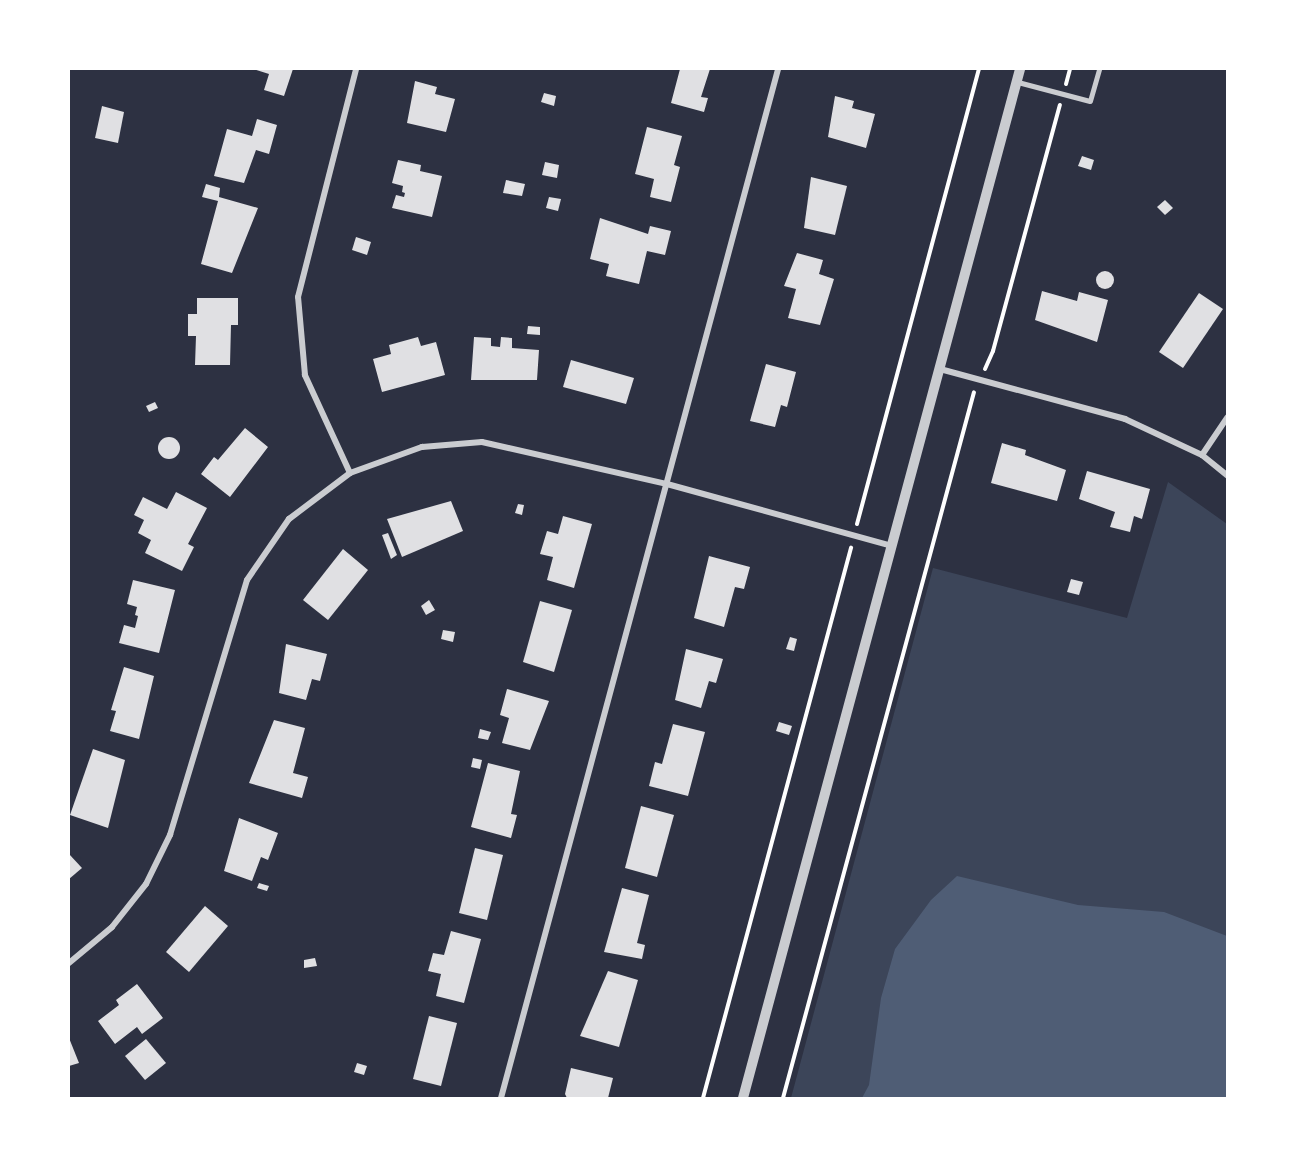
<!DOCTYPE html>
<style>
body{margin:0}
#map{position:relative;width:1296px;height:1167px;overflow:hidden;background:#2d3142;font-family:"Work Sans",sans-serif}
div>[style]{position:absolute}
.green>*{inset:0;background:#3c4559}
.water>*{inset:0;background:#4f5d75}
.building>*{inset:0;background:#e0e0e3}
.round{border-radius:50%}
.path>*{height:4px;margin:-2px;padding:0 2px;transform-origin:2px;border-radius:2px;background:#fff}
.service>*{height:4.5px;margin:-2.25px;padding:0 2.25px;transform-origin:2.25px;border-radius:2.25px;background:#caccd0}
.minor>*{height:6px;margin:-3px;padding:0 3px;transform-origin:3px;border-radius:3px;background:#caccd0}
.tertiary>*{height:10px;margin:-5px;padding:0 5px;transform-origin:5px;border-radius:5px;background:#caccd0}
span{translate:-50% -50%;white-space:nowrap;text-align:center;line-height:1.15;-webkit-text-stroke:6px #fff;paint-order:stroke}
.frame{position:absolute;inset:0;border:70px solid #fff;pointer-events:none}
</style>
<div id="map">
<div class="green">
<div style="clip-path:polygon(1168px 482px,1227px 524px,1227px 1098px,791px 1098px,933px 568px,1127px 618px)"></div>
</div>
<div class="water">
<div style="clip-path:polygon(957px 876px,1078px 905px,1164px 912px,1227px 936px,1227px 1098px,862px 1098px,869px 1085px,881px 998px,895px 949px,931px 900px)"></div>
</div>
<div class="building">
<div style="clip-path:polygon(253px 69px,293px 69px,284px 96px,264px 90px,269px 74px)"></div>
<div style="clip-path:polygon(680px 69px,710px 69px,701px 97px,708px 98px,704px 112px,671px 103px)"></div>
<div style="clip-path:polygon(415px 81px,437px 87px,435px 94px,455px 99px,446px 132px,407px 123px)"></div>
<div style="clip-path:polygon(544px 93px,556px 96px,554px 106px,541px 102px)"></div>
<div style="clip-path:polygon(835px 96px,854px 101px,852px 108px,875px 114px,866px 148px,828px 137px)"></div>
<div style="clip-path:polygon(102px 106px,124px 112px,118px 143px,95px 138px)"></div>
<div style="clip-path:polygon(257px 119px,277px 125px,269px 154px,256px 150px,244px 183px,214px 176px,227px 129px,252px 136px)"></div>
<div style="clip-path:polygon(647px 127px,682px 136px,674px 165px,680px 167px,671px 202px,650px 197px,654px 179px,635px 174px)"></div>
<div style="clip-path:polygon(1082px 156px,1094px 160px,1091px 170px,1078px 166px)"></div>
<div style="clip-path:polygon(398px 160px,421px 165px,420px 171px,442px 176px,432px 217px,392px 208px,396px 195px,404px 197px,405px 193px,402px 192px,403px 186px,392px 183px)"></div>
<div style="clip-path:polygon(545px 162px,559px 165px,557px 178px,542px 175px)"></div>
<div style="clip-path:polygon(811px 177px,847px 186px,835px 235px,804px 228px)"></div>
<div style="clip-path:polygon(506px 180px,525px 184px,522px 196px,503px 193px)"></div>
<div style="clip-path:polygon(206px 184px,220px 188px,219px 197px,258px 208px,232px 273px,201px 264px,218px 201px,202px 197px)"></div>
<div style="clip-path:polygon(549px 197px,561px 199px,558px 211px,546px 208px)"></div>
<div style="clip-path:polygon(1165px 200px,1173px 208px,1165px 215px,1157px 207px)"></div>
<div style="clip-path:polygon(600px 218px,648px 234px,650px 226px,671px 231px,665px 255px,647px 251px,639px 284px,606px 276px,609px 264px,590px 259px)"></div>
<div style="clip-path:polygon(356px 237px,371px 242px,367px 255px,352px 250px)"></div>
<div style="clip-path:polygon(797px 253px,823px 260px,819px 274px,834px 279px,820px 325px,788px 318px,796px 289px,784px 286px)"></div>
<div class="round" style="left:1096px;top:271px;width:18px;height:18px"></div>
<div style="clip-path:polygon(1042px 291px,1077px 301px,1079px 292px,1108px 300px,1097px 342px,1035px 320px)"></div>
<div style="clip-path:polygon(1199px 293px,1223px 309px,1183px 368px,1159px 352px)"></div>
<div style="clip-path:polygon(197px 298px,238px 298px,238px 325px,231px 325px,230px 365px,195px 365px,196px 336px,188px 336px,188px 314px,197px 314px)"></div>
<div style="clip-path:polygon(528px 326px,540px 327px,540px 335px,527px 334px)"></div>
<div style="clip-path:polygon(418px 337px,421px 346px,436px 342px,445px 375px,382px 392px,373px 359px,391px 354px,389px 345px)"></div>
<div style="clip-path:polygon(474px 337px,491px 338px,491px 346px,500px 347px,501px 337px,512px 338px,512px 348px,539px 350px,537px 380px,471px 380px)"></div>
<div style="clip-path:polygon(571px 360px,634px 378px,626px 404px,563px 387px)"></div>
<div style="clip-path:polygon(766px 364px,796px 372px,787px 407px,781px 405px,775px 427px,750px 421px)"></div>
<div style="clip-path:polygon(155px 402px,158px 408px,149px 412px,146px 406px)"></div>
<div style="clip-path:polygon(245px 428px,268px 447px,230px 497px,201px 474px,214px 457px,218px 460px)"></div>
<div class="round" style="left:158px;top:437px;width:22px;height:22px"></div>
<div style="clip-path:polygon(1002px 443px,1026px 450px,1025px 455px,1066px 470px,1057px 501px,991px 483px)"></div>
<div style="clip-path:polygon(1087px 471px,1150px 489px,1142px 519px,1134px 516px,1130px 532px,1110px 527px,1115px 512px,1079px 499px)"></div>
<div style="clip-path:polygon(176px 492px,207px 508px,188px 544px,194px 547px,182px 571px,145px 553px,151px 540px,138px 533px,144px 520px,134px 515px,143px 497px,167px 509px)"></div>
<div style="clip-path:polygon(451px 501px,463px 531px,402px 557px,387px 519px)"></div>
<div style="clip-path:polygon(518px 504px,524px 505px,522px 515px,515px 513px)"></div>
<div style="clip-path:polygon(563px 516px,592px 524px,574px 588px,547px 580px,553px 557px,540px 554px,547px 531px,558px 534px)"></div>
<div style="clip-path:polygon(388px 533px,397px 555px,391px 559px,382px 535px)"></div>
<div style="clip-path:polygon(343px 549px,368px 570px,328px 620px,303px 600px)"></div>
<div style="clip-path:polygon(709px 556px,750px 567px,744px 589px,735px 587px,724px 627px,694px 618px)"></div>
<div style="clip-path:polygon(1071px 579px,1083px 582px,1079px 595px,1067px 592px)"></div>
<div style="clip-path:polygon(133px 580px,175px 590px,159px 653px,119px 643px,124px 625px,135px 628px,138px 616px,135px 615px,137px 607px,127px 604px)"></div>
<div style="clip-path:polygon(429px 600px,435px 610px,426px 615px,421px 606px)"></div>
<div style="clip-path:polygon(540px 601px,572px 610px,554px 672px,523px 662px)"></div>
<div style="clip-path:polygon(443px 630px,455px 632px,453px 642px,441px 639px)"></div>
<div style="clip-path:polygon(790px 637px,797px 639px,794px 651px,786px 649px)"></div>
<div style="clip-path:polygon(286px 644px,327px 654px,320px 681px,312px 679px,306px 700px,279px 693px)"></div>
<div style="clip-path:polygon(686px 649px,723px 659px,716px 683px,709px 681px,701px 708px,675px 700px)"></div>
<div style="clip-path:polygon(124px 667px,154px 676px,139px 739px,110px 731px,116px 711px,111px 710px)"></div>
<div style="clip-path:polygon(507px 689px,549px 701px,530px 750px,502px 743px,509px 718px,500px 715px)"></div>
<div style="clip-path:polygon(274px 720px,305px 728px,293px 773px,308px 777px,302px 798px,249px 783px)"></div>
<div style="clip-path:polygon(779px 722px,792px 726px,789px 735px,776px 731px)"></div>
<div style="clip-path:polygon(673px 724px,705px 732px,688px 796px,649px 786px,655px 762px,662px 764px)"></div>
<div style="clip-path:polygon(480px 729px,491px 732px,488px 740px,478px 738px)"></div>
<div style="clip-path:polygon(93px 749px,125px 760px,108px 828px,70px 815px)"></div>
<div style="clip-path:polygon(473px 758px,482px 760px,480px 769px,471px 767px)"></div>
<div style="clip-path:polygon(488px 763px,520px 771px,511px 814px,517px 815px,511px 838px,471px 827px)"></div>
<div style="clip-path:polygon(641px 806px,674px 815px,657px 877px,625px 868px)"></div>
<div style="clip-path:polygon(239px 818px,278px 833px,268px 860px,261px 857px,252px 881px,224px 871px)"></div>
<div style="clip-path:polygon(475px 848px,503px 855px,487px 920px,459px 913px)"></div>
<div style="clip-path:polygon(69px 854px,82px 868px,69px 879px)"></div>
<div style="clip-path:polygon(259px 883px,269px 886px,267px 891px,257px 888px)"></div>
<div style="clip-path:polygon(622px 888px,649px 895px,637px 943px,645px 945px,642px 959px,604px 952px)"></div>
<div style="clip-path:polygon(205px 906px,228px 926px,189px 972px,166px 952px)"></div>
<div style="clip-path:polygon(451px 931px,481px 939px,464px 1003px,436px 996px,441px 974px,428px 971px,433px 953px,444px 955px)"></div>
<div style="clip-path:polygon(315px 958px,317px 966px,304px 968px,304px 960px)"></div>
<div style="clip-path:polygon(608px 971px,638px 980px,619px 1047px,580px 1036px)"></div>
<div style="clip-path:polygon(137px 984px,163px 1018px,142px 1034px,137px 1027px,115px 1044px,98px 1021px,119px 1005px,116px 1000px)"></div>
<div style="clip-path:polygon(429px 1016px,457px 1023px,441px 1086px,413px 1079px)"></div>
<div style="clip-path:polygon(69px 1038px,79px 1063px,69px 1066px)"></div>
<div style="clip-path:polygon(146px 1039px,166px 1063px,145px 1080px,125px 1056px)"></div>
<div style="clip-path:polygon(357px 1063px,367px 1066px,364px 1075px,354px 1072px)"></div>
<div style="clip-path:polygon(571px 1068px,613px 1078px,608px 1098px,567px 1098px,565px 1094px)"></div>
</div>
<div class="path">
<div style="left:1066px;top:84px;width:16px;rotate:-75deg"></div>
<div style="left:985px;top:369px;width:20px;rotate:-66deg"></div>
<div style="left:993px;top:351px;width:255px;rotate:-74.8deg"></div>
<div style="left:857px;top:524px;width:471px;rotate:-75deg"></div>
<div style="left:703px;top:1098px;width:570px;rotate:-74.94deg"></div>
<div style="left:783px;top:1098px;width:731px;rotate:-74.86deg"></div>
</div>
<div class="service">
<div style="left:1018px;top:82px;width:74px;rotate:14.8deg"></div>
<div style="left:1090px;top:101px;width:33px;rotate:-74deg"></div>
</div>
<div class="minor">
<div style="left:940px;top:369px;width:192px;rotate:15.1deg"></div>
<div style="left:1125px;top:419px;width:85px;rotate:25.1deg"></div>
<div style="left:1202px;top:455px;width:32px;rotate:39deg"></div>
<div style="left:1202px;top:455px;width:45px;rotate:-56deg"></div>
<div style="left:350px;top:473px;width:108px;rotate:-114.7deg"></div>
<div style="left:305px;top:375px;width:78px;rotate:-95.1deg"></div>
<div style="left:298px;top:297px;width:235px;rotate:-75.7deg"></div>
<div style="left:69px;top:963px;width:56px;rotate:-39.9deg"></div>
<div style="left:112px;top:927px;width:55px;rotate:-51.7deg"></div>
<div style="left:146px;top:884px;width:55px;rotate:-63.9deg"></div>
<div style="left:170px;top:835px;width:266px;rotate:-73.2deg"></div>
<div style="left:247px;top:580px;width:74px;rotate:-55.5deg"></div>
<div style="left:289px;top:519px;width:76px;rotate:-37deg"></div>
<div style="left:350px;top:473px;width:77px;rotate:-19.9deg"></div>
<div style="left:422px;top:447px;width:60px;rotate:-4.8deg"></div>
<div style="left:482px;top:442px;width:190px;rotate:12.8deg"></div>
<div style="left:667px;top:484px;width:233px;rotate:15.4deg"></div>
<div style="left:501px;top:1098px;width:1066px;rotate:-74.93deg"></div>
</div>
<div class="tertiary">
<div style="left:743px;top:1098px;width:1066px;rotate:-74.93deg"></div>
</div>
<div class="frame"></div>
</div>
